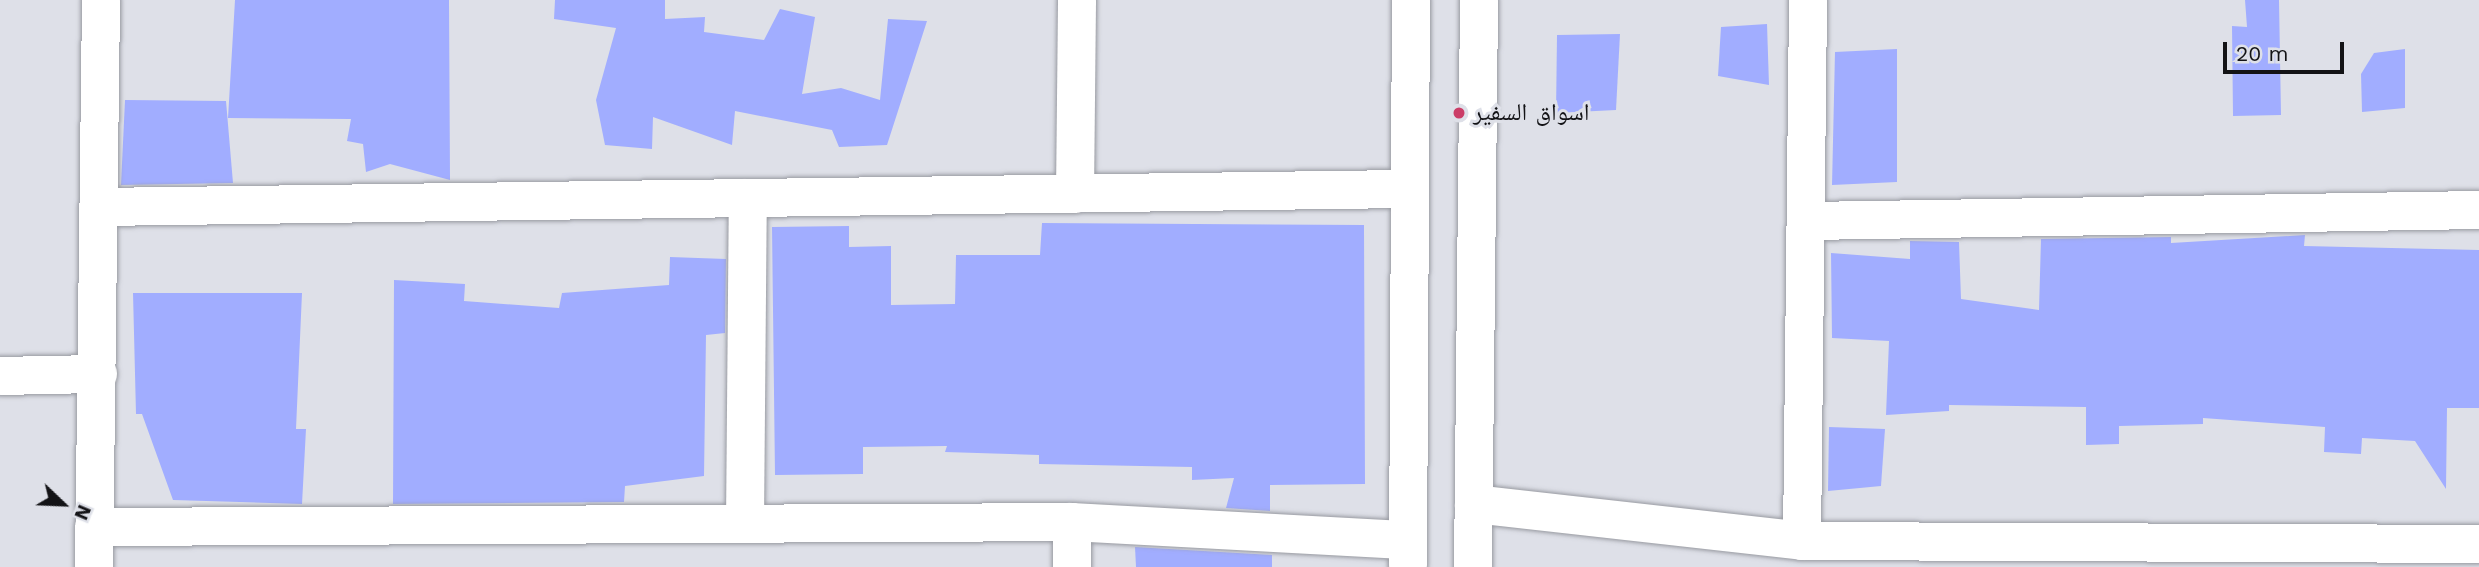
<!DOCTYPE html>
<meta charset="utf-8">
<style>
body{margin:0}
#map{position:relative;width:2479px;height:567px;overflow:hidden;background:#dee0e8;font-family:"Work Sans","Noto Naskh Arabic",sans-serif}
div>[style]{position:absolute}
.building>*{inset:0;background:#a1adff}
.roads{filter:drop-shadow(0 0 2px #989aa1) drop-shadow(0 0 2px #989aa1)}
.minor>*{height:38px;margin:-19px;padding:0 19px;transform-origin:19px;border-radius:19px;background:#fff}
.dots>*{width:19px;height:19px;translate:-50% -50%;box-sizing:border-box;border:4px solid #dee0e8;border-radius:50%}
span{translate:-50% -50%;white-space:nowrap;text-align:center;line-height:1.15;-webkit-text-stroke:6px #dee0e8;paint-order:stroke}
.poi-label{font-size:24px;color:#131316}
.left{translate:0 -50%;text-align:left}
.north{position:absolute;left:28px;top:469px;width:70px;height:70px;-webkit-text-stroke:5px #dee0e8;paint-order:stroke;rotate:113deg;font-size:19px;font-weight:700;line-height:28px;text-align:center;color:#131316}
.north::after{content:'';display:block;margin:auto;width:24px;height:32px;background:#131316;clip-path:polygon(50% 0,100% 100%,50% 72%,0 100%)}
.scale{position:absolute;left:2223px;top:42px;width:121px;height:32px;box-sizing:border-box;border:4px solid #131316;border-top:0;padding-left:9px;font-size:21px;line-height:24px;white-space:nowrap;color:#131316;-webkit-text-stroke:5px #dee0e8;paint-order:stroke}
</style>
<div id="map">
<div class="building">
<div style="clip-path:polygon(235px 0,449px 0,450px 180px,390px 164px,366px 172px,363px 144px,347px 141px,351px 119px,228px 118px)"></div>
<div style="clip-path:polygon(555px 0,665px 0,665px 19px,705px 17px,704px 32px,764px 40px,780px 9px,815px 17px,802px 94px,841px 88px,880px 100px,888px 19px,927px 21px,887px 145px,839px 147px,832px 130px,735px 111px,732px 145px,653px 117px,652px 149px,605px 145px,596px 100px,616px 28px,554px 19px)"></div>
<div style="clip-path:polygon(2245px 0,2279px 0,2281px 115px,2233px 116px,2232px 26px,2247px 27px)"></div>
<div style="clip-path:polygon(1767px 24px,1769px 85px,1718px 76px,1721px 27px)"></div>
<div style="clip-path:polygon(1620px 34px,1616px 110px,1556px 113px,1557px 35px)"></div>
<div style="clip-path:polygon(1897px 49px,1897px 182px,1832px 185px,1835px 52px)"></div>
<div style="clip-path:polygon(2405px 49px,2405px 108px,2362px 112px,2361px 74px,2374px 53px)"></div>
<div style="clip-path:polygon(125px 100px,226px 101px,233px 183px,121px 185px)"></div>
<div style="clip-path:polygon(1042px 223px,1364px 225px,1365px 484px,1270px 485px,1270px 511px,1226px 508px,1234px 478px,1192px 480px,1192px 467px,1039px 464px,1039px 455px,945px 452px,947px 446px,863px 447px,863px 474px,775px 475px,772px 227px,849px 226px,849px 247px,891px 246px,891px 305px,955px 304px,956px 255px,1040px 255px)"></div>
<div style="clip-path:polygon(2305px 235px,2304px 246px,2479px 250px,2479px 408px,2447px 408px,2446px 489px,2415px 441px,2362px 438px,2361px 454px,2324px 452px,2325px 427px,2203px 418px,2203px 424px,2119px 426px,2119px 444px,2086px 445px,2086px 407px,1949px 405px,1949px 411px,1886px 415px,1889px 341px,1832px 338px,1831px 253px,1910px 259px,1910px 241px,1959px 242px,1961px 299px,2039px 310px,2041px 239px,2171px 237px,2171px 243px)"></div>
<div style="clip-path:polygon(670px 257px,726px 259px,725px 333px,706px 335px,704px 476px,625px 486px,624px 502px,393px 504px,394px 280px,465px 284px,464px 301px,559px 308px,562px 293px,669px 285px)"></div>
<div style="clip-path:polygon(133px 293px,302px 293px,296px 429px,306px 429px,302px 504px,173px 500px,142px 414px,136px 414px)"></div>
<div style="clip-path:polygon(1829px 427px,1885px 429px,1881px 486px,1828px 491px)"></div>
<div style="clip-path:polygon(1135px 547px,1272px 555px,1272px 567px,1136px 567px)"></div>
</div>
<div class="roads">
<div class="minor">
<div style="left:1075px;top:194px;width:194px;rotate:-89.4deg"></div>
<div style="left:99px;top:207px;width:1311px;rotate:-0.79deg"></div>
<div style="left:1809px;top:221px;width:670px;rotate:-0.94deg"></div>
<div style="left:0;top:376px;width:98px;rotate:-1.2deg"></div>
<div style="left:1474px;top:504px;width:330px;rotate:6.4deg"></div>
<div style="left:1802px;top:541px;width:677px;rotate:0.25deg"></div>
<div style="left:1072px;top:522px;width:45px;rotate:90deg"></div>
<div style="left:745px;top:523px;width:325px;rotate:-89.5deg"></div>
<div style="left:94px;top:527px;width:978px;rotate:-0.29deg"></div>
<div style="left:1072px;top:522px;width:336px;rotate:3.1deg"></div>
<div style="left:1802px;top:541px;width:541px;rotate:-89.36deg"></div>
<div style="left:1408px;top:565px;width:565px;rotate:-89.7deg"></div>
<div style="left:94px;top:567px;width:567px;rotate:-89.29deg"></div>
<div style="left:1473px;top:567px;width:567px;rotate:-89.39deg"></div>
</div>
</div>
<div class="dots">
<div style="left:1459px;top:113px;background:#cb3d67"></div>
</div>
<div class="poi-label">
<span class="left" style="left:1473px;top:113px">اسواق السفير</span>
</div>
<div class="north">N</div>
<div class="scale">20 m</div>
</div>
